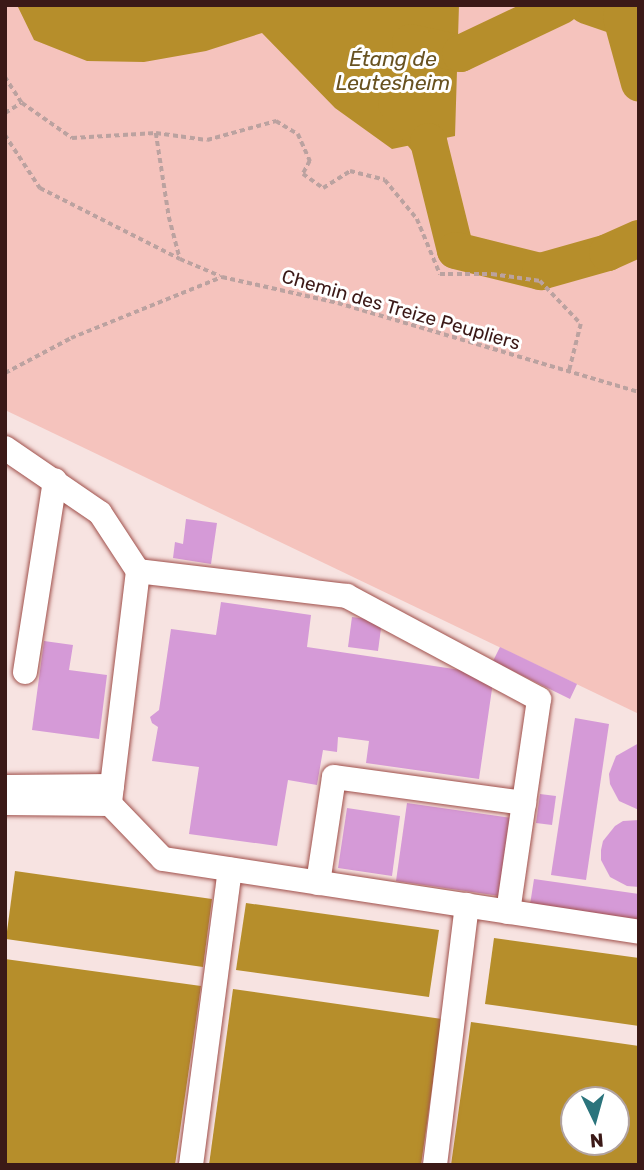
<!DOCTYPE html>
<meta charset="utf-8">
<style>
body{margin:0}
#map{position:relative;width:644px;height:1170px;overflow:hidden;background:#f7e3e1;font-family:Rubik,sans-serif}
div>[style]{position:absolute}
.green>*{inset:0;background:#f5c3bd}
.water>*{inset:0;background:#b68e2b}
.river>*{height:37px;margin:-18.5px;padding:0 18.5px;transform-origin:18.5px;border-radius:18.5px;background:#b68e2b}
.building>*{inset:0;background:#d59ad7}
.path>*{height:3.5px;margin-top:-1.75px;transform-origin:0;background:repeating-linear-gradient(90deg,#bba2a0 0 5px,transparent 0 8.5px)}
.roads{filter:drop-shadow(0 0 2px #a0504b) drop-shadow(0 0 2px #a0504b)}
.minor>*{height:24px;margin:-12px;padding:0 12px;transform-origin:12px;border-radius:12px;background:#fff}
span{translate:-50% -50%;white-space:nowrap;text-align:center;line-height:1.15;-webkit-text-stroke:6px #fff;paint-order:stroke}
.street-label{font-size:19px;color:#3b1917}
.water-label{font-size:21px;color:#675120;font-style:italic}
.frame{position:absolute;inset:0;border:7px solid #3b1917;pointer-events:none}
.north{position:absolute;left:560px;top:1086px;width:70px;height:70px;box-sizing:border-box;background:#fff;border:2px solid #b1a3a2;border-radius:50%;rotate:175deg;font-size:19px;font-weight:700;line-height:28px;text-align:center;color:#3b1917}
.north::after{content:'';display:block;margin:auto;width:24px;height:32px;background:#2b747c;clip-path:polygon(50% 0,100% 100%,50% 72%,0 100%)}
</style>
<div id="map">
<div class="green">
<div style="clip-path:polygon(5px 5px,639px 5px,639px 714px,5px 410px)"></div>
</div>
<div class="water">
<div style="clip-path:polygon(17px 5px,459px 5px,455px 136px,392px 149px,335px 108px,262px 33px,206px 51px,144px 62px,87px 61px,34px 40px)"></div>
<div style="clip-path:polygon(15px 871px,212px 899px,203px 967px,6px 939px)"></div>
<div style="clip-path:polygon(246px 903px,439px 930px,429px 997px,236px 970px)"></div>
<div style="clip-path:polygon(494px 938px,639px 958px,639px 1026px,485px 1004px)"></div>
<div style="clip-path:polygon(5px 959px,201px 986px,175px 1165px,5px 1165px)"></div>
<div style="clip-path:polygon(233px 989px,442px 1019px,421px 1165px,209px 1165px)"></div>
<div style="clip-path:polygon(evenodd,471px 1022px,639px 1046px,639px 1165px,451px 1165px,471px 1022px,616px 1100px,616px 1142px,574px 1142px,574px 1100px,616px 1100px)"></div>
</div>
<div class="river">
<div style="left:586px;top:5px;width:37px;rotate:19deg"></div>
<div style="left:621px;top:17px;width:68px;rotate:74.7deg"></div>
<div style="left:410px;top:42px;width:51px;rotate:12.4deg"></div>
<div style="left:460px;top:53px;width:112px;rotate:-25.4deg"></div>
<div style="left:396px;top:103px;width:50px;rotate:49.9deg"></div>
<div style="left:428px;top:141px;width:112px;rotate:76.1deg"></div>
<div style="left:455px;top:250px;width:88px;rotate:13.9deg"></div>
<div style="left:540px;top:271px;width:70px;rotate:-15.8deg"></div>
<div style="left:607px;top:252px;width:35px;rotate:-24deg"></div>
</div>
<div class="building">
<div style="clip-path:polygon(186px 519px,217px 523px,211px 564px,173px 558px,175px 542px,183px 544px)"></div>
<div style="clip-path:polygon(221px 602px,311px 615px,307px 647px,494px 675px,479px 779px,366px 763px,369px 741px,338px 737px,337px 752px,323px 750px,317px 785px,288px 780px,277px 846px,189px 834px,199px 767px,152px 761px,158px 727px,152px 723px,150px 717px,159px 710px,171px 629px,216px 635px)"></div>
<div style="clip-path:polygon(352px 617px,382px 621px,378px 651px,348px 647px)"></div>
<div style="clip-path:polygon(44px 641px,73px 645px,69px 670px,107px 675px,99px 739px,32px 730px)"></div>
<div style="clip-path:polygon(500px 647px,577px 684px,570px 699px,493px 661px)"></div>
<div style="clip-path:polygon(575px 718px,609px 724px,586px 880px,551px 875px)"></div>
<div style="clip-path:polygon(639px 743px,639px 810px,619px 801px,610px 784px,609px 774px,616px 756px)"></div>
<div style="clip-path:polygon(540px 794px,556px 796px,552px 825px,536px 823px)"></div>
<div style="clip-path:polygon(407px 803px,511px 818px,500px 896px,396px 881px)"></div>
<div style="clip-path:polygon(347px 808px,400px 816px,392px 876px,338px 868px)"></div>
<div style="clip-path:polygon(639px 820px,639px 887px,627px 886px,610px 877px,601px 860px,601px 850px,603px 841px,615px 826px,623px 821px)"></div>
<div style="clip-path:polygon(534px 879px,639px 894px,639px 926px,529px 911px)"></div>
</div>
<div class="path">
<div style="left:5px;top:77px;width:31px;rotate:57deg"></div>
<div style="left:22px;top:103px;width:61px;rotate:35deg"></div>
<div style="left:72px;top:138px;width:84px;rotate:-3.4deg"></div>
<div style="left:156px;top:133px;width:85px;rotate:81.2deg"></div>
<div style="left:169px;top:217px;width:43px;rotate:75.3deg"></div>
<div style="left:180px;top:259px;width:43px;rotate:23deg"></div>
<div style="left:5px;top:113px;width:19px;rotate:-32deg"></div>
<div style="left:156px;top:133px;width:51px;rotate:7.8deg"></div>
<div style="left:207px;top:140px;width:72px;rotate:-15.4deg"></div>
<div style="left:276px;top:121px;width:26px;rotate:31deg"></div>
<div style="left:298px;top:134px;width:30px;rotate:66deg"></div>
<div style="left:310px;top:161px;width:15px;rotate:118deg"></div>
<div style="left:303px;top:174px;width:24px;rotate:35deg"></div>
<div style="left:323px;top:188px;width:32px;rotate:-32deg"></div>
<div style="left:350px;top:171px;width:36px;rotate:14deg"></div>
<div style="left:385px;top:180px;width:50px;rotate:50.6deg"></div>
<div style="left:417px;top:219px;width:60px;rotate:67.3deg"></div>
<div style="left:440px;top:274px;width:52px"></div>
<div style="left:492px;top:274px;width:49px;rotate:8.3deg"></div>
<div style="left:540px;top:281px;width:59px;rotate:46.4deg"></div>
<div style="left:581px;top:324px;width:49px;rotate:104deg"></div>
<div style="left:5px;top:135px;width:64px;rotate:56.6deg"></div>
<div style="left:40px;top:188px;width:157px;rotate:26.9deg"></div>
<div style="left:5px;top:373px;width:75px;rotate:-27.9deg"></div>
<div style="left:71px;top:338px;width:163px;rotate:-22deg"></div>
<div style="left:222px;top:277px;width:119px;rotate:12.6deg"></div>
<div style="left:338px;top:303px;width:314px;rotate:16.5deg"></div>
</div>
<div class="roads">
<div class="minor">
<div style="left:5px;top:448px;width:115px;rotate:34.4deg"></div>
<div style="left:100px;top:513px;width:69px;rotate:56.8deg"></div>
<div style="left:25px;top:672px;width:194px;rotate:-81.1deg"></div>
<div style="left:5px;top:787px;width:107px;rotate:-0.5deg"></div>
<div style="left:5px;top:803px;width:105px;rotate:0.5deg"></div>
<div style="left:318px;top:883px;width:107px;rotate:-81.4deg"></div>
<div style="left:334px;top:777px;width:192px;rotate:7.8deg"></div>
<div style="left:508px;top:912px;width:215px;rotate:-81.7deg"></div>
<div style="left:539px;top:699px;width:218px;rotate:-151.8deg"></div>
<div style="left:347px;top:596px;width:210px;rotate:-173.2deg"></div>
<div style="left:138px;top:571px;width:235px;rotate:96.9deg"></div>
<div style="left:110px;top:804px;width:76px;rotate:46.1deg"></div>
<div style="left:163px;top:859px;width:482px;rotate:8.7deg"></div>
<div style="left:191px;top:1165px;width:298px;rotate:-82.5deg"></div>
<div style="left:435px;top:1165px;width:262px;rotate:-83deg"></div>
</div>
</div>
<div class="street-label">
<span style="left:401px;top:310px;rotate:16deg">Chemin des Treize Peupliers</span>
</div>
<div class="water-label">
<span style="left:393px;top:71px">Étang de<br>Leutesheim</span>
</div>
<div class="frame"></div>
<div class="north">N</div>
</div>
